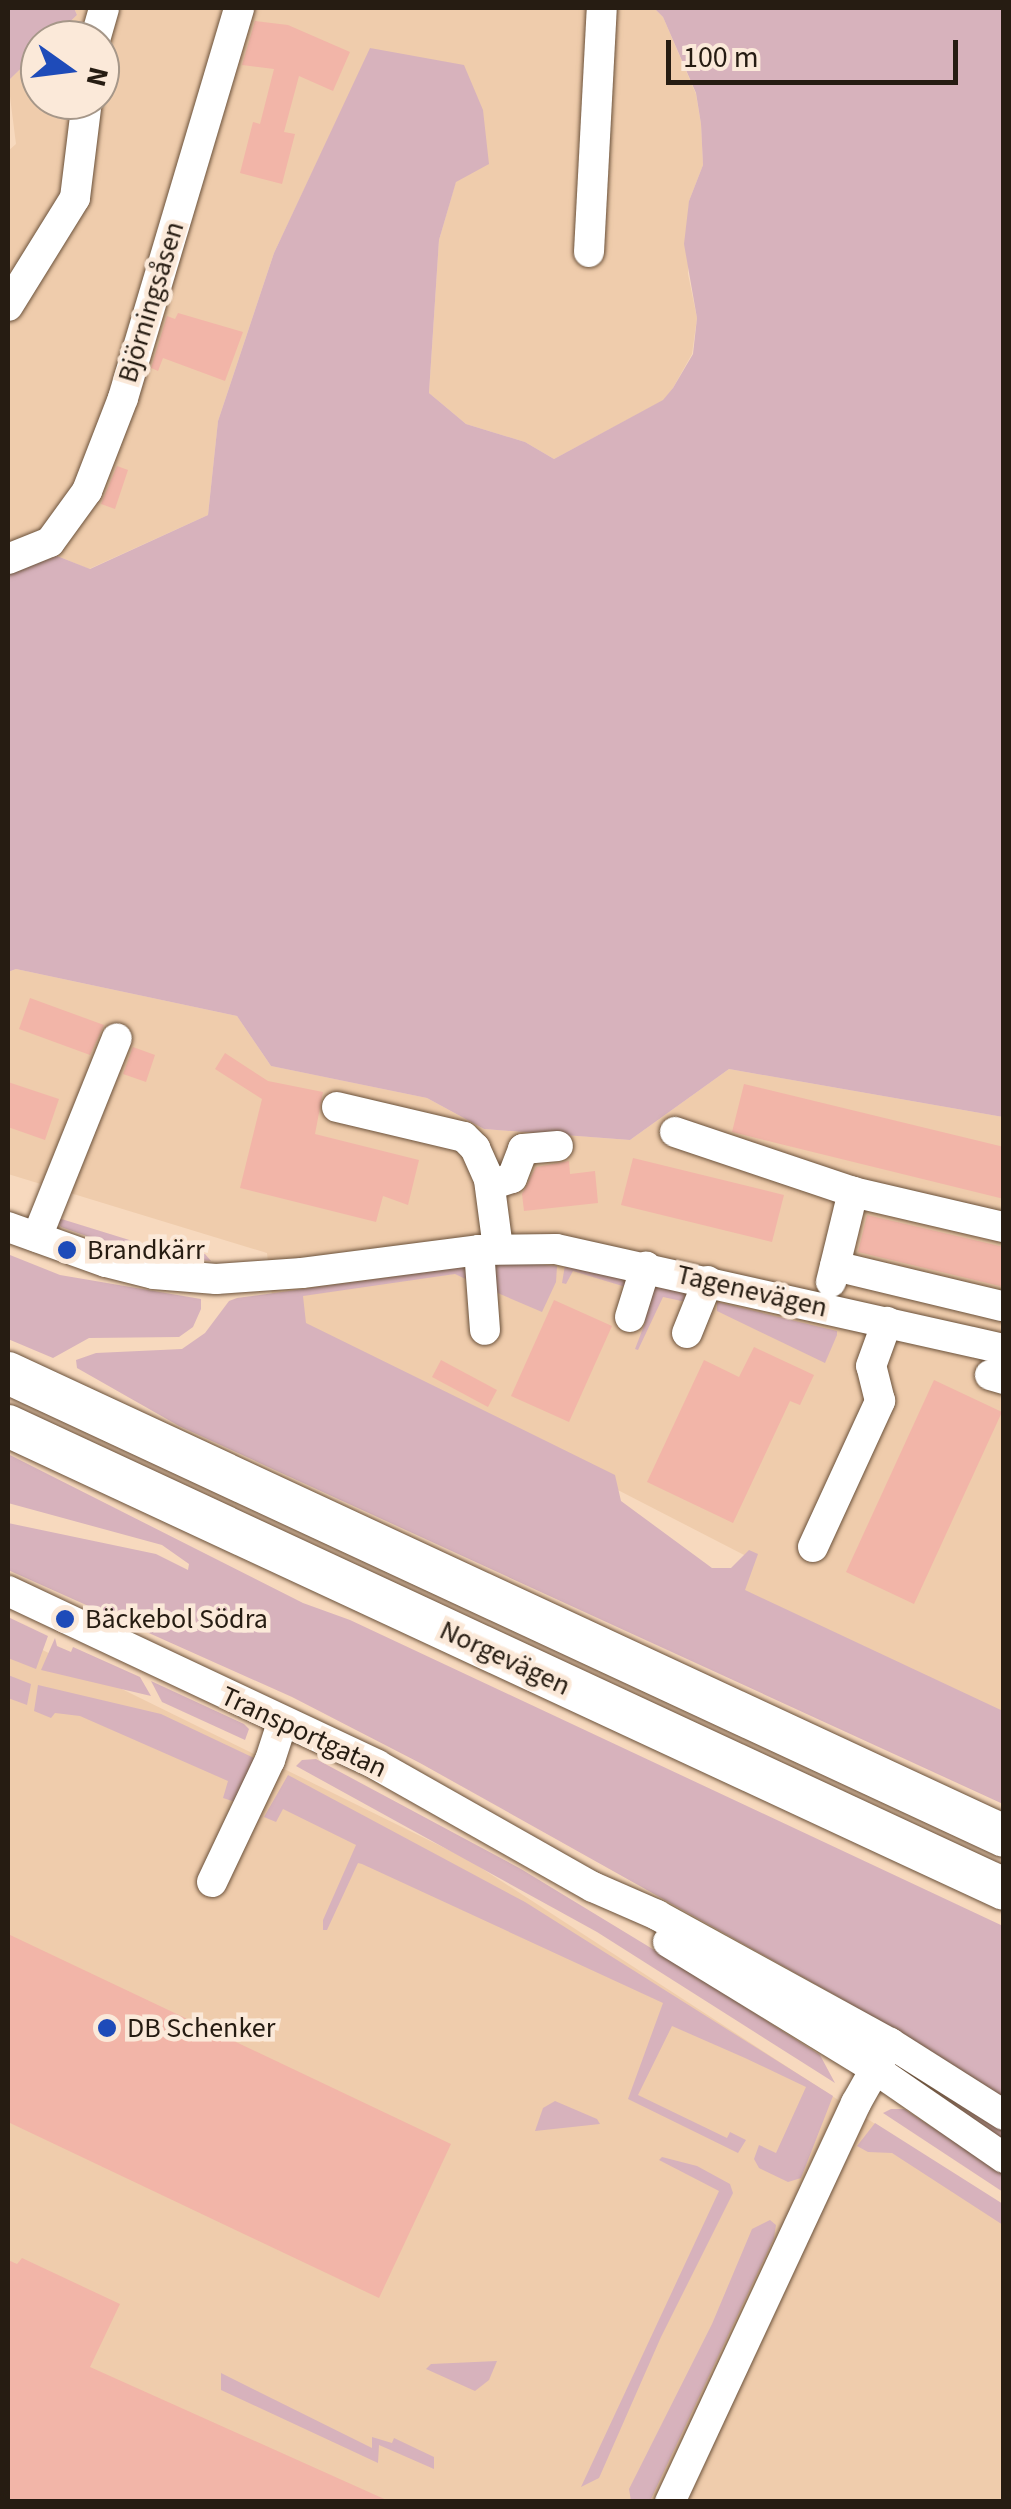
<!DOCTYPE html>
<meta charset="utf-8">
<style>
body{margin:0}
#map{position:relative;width:1011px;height:2509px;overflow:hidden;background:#f7d9be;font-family:"Source Sans 3",sans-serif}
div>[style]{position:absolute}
.built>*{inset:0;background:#efccac}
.green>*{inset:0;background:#d7b2bc}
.building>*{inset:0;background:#f2b5a8}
.roads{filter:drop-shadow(0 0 2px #6a513a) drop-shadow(0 0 2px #6a513a)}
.minor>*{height:30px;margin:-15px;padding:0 15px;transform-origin:15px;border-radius:15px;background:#fff}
.highway>*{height:42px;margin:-21px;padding:0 21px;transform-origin:21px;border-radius:21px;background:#fff}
.dots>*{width:28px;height:28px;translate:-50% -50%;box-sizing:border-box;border:5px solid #fbe9d9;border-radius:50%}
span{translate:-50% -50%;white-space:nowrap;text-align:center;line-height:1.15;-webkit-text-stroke:9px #fbe9d9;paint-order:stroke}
.street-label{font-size:28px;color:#261c12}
.poi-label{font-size:28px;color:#261c12}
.left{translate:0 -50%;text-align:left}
.frame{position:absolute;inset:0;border:10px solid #261c12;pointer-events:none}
.north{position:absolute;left:20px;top:20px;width:100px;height:100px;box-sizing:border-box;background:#fbe9d9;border:2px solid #a69789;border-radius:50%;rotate:104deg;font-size:28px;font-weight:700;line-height:40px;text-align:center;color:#261c12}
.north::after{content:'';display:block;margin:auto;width:35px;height:45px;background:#1e4bb9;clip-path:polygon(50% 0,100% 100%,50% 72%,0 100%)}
.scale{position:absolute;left:666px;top:40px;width:292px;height:45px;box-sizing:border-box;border:5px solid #261c12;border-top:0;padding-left:12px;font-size:30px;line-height:35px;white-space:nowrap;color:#261c12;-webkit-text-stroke:8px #fbe9d9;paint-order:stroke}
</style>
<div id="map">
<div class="built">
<div style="clip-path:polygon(74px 8px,654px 8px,663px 17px,696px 94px,701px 124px,703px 165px,689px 201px,688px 274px,697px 318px,692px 354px,673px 388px,664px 400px,554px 459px,525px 442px,466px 424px,429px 393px,439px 240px,456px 181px,371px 48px,274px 253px,218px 421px,208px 515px,89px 569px,57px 556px,8px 574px,8px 151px,16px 144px,8px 81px,40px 50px,40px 100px,100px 100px,100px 40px,51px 40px,77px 15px)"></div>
<div style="clip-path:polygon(16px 969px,237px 1016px,271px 1066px,427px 1098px,484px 1129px,630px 1140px,729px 1069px,1003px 1117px,1003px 1722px,733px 1588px,748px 1557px,274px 1313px,267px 1253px,8px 1174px,8px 972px)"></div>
<div style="clip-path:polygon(8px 1633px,469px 1860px,1003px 2207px,1003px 2501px,8px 2501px)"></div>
</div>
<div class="green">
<div style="clip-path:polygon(8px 8px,74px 8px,77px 15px,51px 40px,40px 40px,40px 50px,8px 81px)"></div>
<div style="clip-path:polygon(654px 8px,1003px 8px,1003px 1117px,729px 1069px,630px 1140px,484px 1129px,427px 1098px,271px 1066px,237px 1016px,16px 969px,8px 972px,8px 574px,57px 556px,90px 569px,208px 515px,218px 421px,274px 253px,370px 48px,464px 65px,483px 110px,489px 164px,456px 182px,439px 240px,429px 393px,466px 424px,525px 442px,554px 459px,663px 400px,673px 388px,693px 354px,697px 318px,684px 244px,689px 201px,703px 165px,701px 124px,696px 93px,663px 17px)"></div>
<div style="clip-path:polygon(55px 1217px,139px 1243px,205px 1254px,211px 1261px,132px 1252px,61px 1227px)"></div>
<div style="clip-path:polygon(8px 1249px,10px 1255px,60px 1275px,201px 1299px,201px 1309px,193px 1327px,179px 1337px,89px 1338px,53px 1358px,8px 1339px)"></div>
<div style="clip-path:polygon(527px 1263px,557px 1266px,556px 1282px,542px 1312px,493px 1291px,493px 1265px)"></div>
<div style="clip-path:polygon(565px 1265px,631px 1277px,629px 1288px,573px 1271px,566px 1284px,562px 1283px)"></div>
<div style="clip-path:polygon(464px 1267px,470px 1281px,455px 1274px,303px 1296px,306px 1323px,615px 1475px,621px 1501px,712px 1568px,731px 1568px,749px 1550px,758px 1554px,745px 1590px,1003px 1711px,1003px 1804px,179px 1426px,77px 1368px,76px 1360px,96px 1353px,182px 1349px,205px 1333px,229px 1301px,237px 1298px)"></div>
<div style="clip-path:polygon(649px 1283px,687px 1293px,686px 1302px,663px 1297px,638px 1350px,635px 1349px,645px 1323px)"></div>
<div style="clip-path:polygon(717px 1302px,837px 1331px,837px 1335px,825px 1363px,717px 1311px)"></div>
<div style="clip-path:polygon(8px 1454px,303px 1603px,350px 1620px,1003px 1926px,1003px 2101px,842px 1999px,420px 1763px,292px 1697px,8px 1570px,8px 1523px,156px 1554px,188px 1570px,189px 1564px,162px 1545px,8px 1503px)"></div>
<div style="clip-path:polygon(8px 1617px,48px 1636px,36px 1669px,8px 1658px)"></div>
<div style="clip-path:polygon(55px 1638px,57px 1646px,71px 1652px,73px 1647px,140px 1677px,151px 1696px,41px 1670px)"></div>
<div style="clip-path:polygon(8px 1675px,31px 1684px,27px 1705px,8px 1698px)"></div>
<div style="clip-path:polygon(151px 1681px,244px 1724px,249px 1729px,245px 1740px,162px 1702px)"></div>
<div style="clip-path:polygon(38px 1685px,161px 1714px,254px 1758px,235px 1802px,223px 1798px,228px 1781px,80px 1716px,55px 1713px,51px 1718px,34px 1711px)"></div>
<div style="clip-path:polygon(316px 1759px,521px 1869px,674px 1962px,820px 2055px,835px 2083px,597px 1932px,296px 1766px,302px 1760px)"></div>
<div style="clip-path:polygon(288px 1775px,525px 1902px,833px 2096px,801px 2178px,788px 2182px,759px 2168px,754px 2159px,759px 2145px,776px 2153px,806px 2087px,745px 2058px,672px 2026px,638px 2095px,727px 2138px,730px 2132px,746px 2140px,738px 2153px,628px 2099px,663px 2003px,362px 1864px,358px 1863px,327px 1930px,323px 1930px,323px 1920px,356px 1845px,283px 1809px,276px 1822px,264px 1817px)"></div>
<div style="clip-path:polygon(903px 2071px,1003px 2129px,1003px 2144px)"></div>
<div style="clip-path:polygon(555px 2101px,597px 2119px,600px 2124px,535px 2131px,543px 2108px)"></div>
<div style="clip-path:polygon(891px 2109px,904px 2109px,1003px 2173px,1003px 2192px,883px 2113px)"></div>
<div style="clip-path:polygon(875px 2123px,1003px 2204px,1003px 2225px,892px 2153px,868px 2152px,857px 2146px)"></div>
<div style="clip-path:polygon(662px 2157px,697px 2166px,730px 2184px,733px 2193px,661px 2337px,599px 2478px,581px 2487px,719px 2191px,659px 2160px)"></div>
<div style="clip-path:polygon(770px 2220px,776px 2225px,774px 2238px,650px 2501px,631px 2501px,629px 2489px,712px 2324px,752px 2229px)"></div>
<div style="clip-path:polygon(497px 2361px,489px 2380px,475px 2391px,426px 2369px,431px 2364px)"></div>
<div style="clip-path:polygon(221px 2373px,372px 2448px,372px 2437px,392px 2443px,394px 2438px,434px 2457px,434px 2469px,379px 2445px,378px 2463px,221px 2390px)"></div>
</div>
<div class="building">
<div style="clip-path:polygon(255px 21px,288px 25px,350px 52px,333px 91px,299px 76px,284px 132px,295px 134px,282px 184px,240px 173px,253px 122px,260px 124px,274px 69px,242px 65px)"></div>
<div style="clip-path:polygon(178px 313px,243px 332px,225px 381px,163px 358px,158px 371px,151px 368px,167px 316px,175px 319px)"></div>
<div style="clip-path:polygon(117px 466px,128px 470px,115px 509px,101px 504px)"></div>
<div style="clip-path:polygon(30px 998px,104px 1025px,90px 1055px,19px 1029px)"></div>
<div style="clip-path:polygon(133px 1047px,155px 1055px,146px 1082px,123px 1074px)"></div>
<div style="clip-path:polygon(225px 1053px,268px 1081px,323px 1092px,315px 1134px,419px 1160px,408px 1205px,383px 1196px,376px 1222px,240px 1188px,262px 1099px,215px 1069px)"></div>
<div style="clip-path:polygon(8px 1082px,59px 1099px,45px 1140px,8px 1127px)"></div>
<div style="clip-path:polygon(744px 1084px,1004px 1147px,1004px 1199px,732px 1132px)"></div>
<div style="clip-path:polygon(633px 1158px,784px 1195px,772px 1242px,621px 1205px)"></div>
<div style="clip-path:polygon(569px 1161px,570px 1174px,595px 1171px,598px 1203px,524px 1211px,522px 1194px,536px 1167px)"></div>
<div style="clip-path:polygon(867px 1215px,1004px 1247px,1004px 1287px,858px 1252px)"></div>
<div style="clip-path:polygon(554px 1300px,612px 1326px,569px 1422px,511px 1396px)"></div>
<div style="clip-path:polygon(754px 1347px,814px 1375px,800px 1405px,790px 1401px,733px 1523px,647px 1482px,704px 1360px,739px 1377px)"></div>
<div style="clip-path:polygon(441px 1360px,497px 1390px,488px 1407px,432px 1377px)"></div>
<div style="clip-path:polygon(934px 1380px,1002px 1412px,914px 1604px,846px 1572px)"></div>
<div style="clip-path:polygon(8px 1934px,451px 2144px,379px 2298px,8px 2122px)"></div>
<div style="clip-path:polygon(22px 2258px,120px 2304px,90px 2367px,391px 2502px,8px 2502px,8px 2260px,17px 2264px)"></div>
</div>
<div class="roads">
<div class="minor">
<div style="left:95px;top:40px;width:33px;rotate:-74deg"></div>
<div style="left:589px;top:252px;width:244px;rotate:-87deg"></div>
<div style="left:8px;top:306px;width:127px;rotate:-58.2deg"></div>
<div style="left:75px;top:198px;width:99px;rotate:-83deg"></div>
<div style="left:8px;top:559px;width:45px;rotate:-22deg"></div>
<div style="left:50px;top:542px;width:63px;rotate:-54deg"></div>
<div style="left:87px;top:491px;width:100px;rotate:-68.8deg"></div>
<div style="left:123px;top:398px;width:407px;rotate:-73.4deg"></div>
<div style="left:337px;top:1107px;width:130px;rotate:13.3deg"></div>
<div style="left:464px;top:1137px;width:16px;rotate:45deg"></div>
<div style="left:475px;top:1148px;width:35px;rotate:66deg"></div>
<div style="left:489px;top:1180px;width:69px;rotate:82.5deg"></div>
<div style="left:675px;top:1132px;width:188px;rotate:18.6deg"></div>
<div style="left:853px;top:1192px;width:155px;rotate:13.1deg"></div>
<div style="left:490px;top:1185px;width:23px;rotate:-18deg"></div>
<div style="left:512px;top:1178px;width:31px;rotate:-69deg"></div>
<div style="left:523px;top:1149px;width:35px;rotate:-5deg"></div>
<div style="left:8px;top:1227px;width:104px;rotate:19.7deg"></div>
<div style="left:106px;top:1262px;width:49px;rotate:14deg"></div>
<div style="left:154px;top:1274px;width:62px;rotate:4.6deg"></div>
<div style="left:216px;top:1279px;width:86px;rotate:-4deg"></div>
<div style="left:302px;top:1273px;width:178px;rotate:-7.4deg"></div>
<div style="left:479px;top:1250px;width:77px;rotate:-0.7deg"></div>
<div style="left:556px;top:1249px;width:459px;rotate:12.6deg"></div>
<div style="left:37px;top:1237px;width:214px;rotate:-68.1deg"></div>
<div style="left:479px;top:1250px;width:80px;rotate:85.7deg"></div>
<div style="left:835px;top:1266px;width:172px;rotate:13.5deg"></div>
<div style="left:831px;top:1282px;width:93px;rotate:-76.3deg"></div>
<div style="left:630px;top:1317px;width:53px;rotate:-72.6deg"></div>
<div style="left:687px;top:1333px;width:56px;rotate:-68deg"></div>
<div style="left:990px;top:1375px;width:15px;rotate:16deg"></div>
<div style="left:813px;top:1547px;width:161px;rotate:-65.3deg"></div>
<div style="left:880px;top:1401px;width:36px;rotate:-104deg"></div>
<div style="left:871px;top:1366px;width:47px;rotate:-70deg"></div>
<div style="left:8px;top:1591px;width:408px;rotate:25.2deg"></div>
<div style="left:377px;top:1765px;width:248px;rotate:29.5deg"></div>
<div style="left:593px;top:1887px;width:70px;rotate:23.6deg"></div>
<div style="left:657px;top:1915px;width:266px;rotate:28.8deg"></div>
<div style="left:890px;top:2043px;width:135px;rotate:32.3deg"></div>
<div style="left:212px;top:1882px;width:135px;rotate:-64.6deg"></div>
<div style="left:270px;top:1760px;width:38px;rotate:-72deg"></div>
<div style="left:668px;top:1942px;width:243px;rotate:31.5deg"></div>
<div style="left:875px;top:2069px;width:157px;rotate:34.6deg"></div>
<div style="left:670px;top:2502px;width:440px;rotate:-65deg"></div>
<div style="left:856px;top:2103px;width:69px;rotate:-60.5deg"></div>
</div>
<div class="highway">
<div style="left:8px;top:1373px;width:1098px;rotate:24.93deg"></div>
<div style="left:8px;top:1426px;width:1098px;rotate:24.93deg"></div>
</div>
</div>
<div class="dots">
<div style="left:67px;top:1250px;background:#1e4bb9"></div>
<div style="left:65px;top:1619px;background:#1e4bb9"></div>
<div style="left:107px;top:2028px;background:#1e4bb9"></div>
</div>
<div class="street-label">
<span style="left:151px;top:302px;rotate:-73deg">Björningsåsen</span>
<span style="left:752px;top:1291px;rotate:13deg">Tagenevägen</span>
<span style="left:505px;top:1658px;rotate:25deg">Norgevägen</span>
<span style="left:304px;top:1732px;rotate:25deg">Transportgatan</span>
</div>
<div class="poi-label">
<span class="left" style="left:87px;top:1250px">Brandkärr</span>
<span class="left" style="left:85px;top:1619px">Bäckebol Södra</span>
<span class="left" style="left:127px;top:2028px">DB Schenker</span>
</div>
<div class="frame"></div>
<div class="north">N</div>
<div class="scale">100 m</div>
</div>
